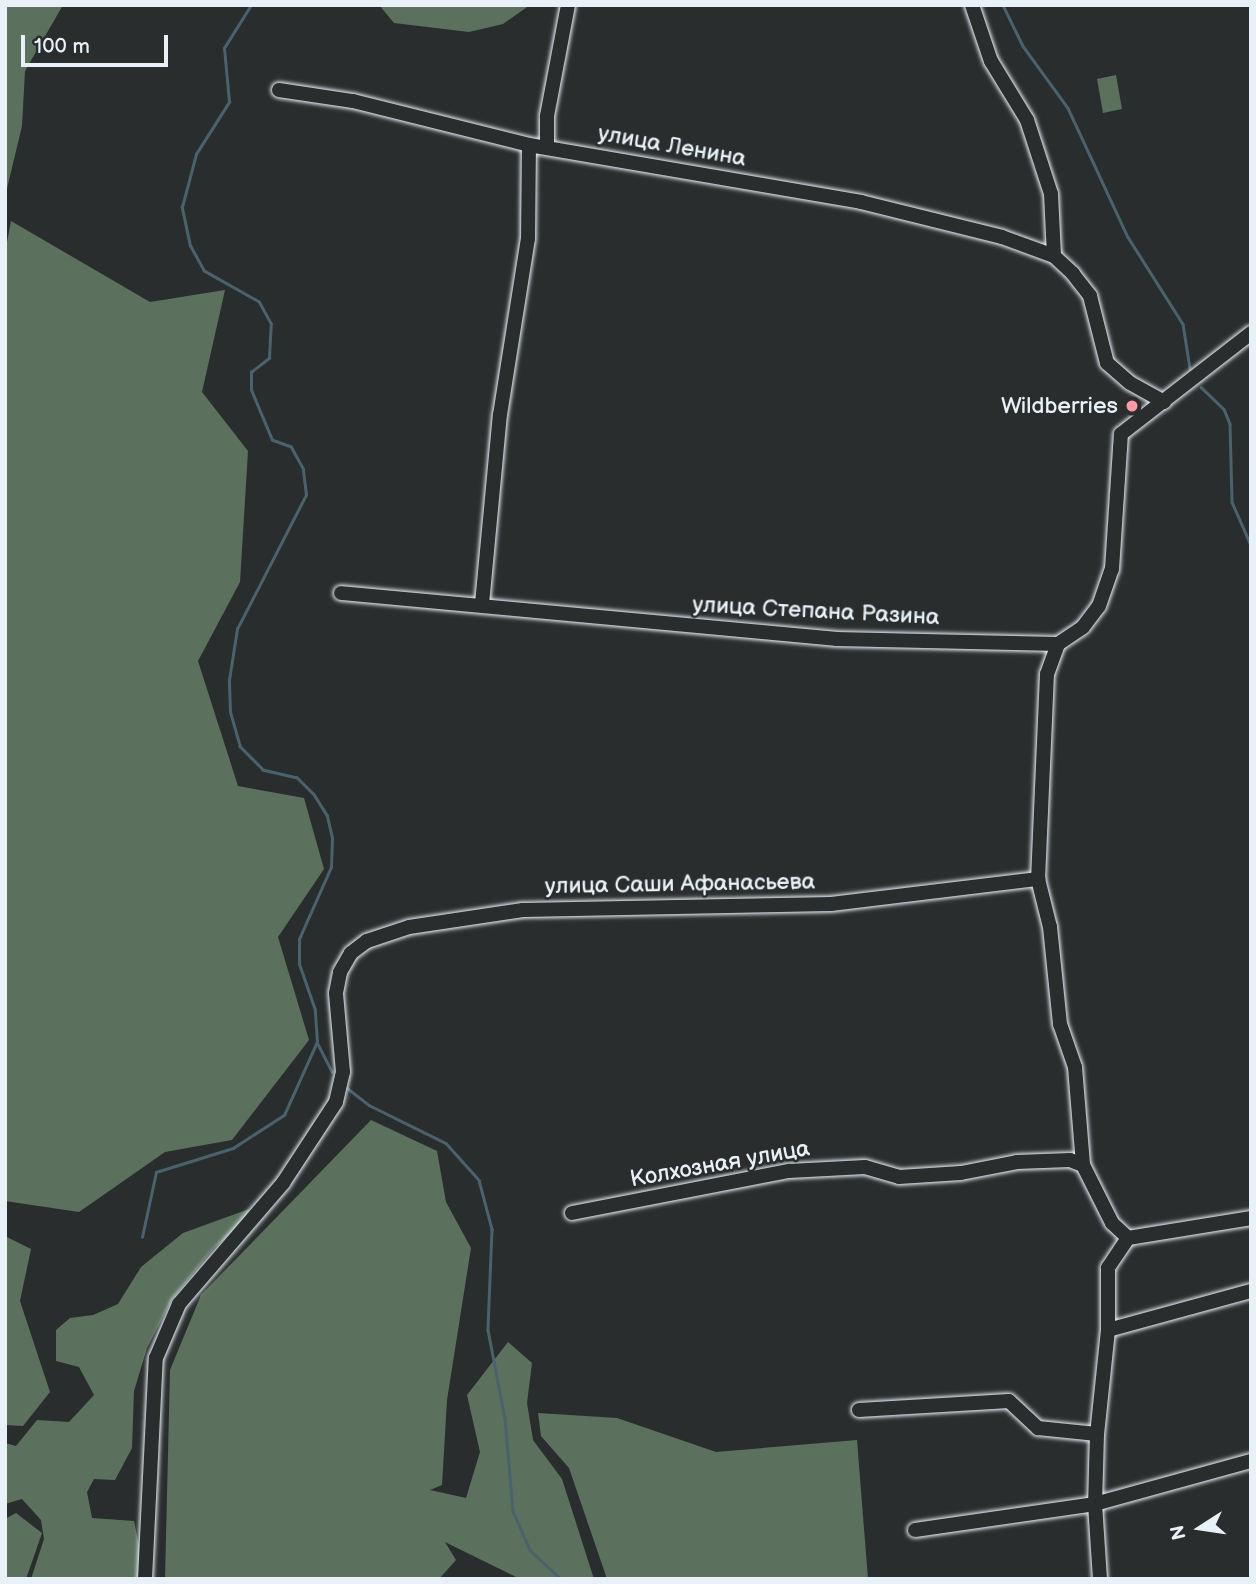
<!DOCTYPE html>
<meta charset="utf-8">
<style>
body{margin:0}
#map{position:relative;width:1256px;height:1584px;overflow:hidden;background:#2a2d2e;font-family:"Balsamiq Sans",sans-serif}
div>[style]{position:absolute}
.green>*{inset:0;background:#5b715d}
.stream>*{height:2.5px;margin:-1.25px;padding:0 1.25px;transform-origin:1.25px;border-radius:1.25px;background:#4a626e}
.roads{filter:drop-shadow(0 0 2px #e8f1f8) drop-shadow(0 0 2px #e8f1f8)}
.minor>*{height:14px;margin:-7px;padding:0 7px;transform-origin:7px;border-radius:7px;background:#2a2d2e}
.dots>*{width:19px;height:19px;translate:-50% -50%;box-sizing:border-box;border:4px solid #2a2d2e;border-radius:50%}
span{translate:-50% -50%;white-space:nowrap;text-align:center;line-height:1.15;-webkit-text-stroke:5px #2a2d2e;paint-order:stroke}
.street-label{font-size:23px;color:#e8f1f8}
.poi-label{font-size:23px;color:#e8f1f8}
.right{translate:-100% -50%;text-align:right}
.frame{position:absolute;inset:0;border:7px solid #e8f1f8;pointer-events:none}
.north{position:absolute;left:1165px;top:1493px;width:70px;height:70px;-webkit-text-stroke:5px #2a2d2e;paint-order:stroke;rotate:258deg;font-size:19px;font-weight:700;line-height:28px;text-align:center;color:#e8f1f8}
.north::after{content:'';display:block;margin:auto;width:24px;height:32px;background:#e8f1f8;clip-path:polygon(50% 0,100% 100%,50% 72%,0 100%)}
.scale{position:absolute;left:21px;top:35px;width:147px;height:32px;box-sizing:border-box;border:4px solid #e8f1f8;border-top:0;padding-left:9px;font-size:21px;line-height:24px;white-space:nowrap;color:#e8f1f8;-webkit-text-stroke:5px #2a2d2e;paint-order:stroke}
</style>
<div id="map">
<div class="green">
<div style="clip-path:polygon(5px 5px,63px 5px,25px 71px,22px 126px,5px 197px)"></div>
<div style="clip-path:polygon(379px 5px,530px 5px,503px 24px,469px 32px,394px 23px)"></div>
<div style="clip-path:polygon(1116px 75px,1122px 109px,1103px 113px,1097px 79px)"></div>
<div style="clip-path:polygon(11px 221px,150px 302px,225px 290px,202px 392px,248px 451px,240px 582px,198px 661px,238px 786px,304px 798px,324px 869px,278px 937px,309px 1040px,232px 1140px,165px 1152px,79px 1212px,5px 1201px,5px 253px)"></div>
<div style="clip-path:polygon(371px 1120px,437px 1151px,446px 1202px,471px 1248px,447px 1400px,442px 1485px,430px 1490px,466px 1498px,480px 1452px,467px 1395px,508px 1342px,532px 1363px,527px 1403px,533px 1440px,562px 1479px,594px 1579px,520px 1579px,445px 1542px,456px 1560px,439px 1579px,165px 1579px,170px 1370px,201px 1295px)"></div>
<div style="clip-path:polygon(249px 1209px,245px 1221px,214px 1248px,173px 1298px,147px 1348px,134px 1391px,132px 1448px,115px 1480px,94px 1479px,87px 1492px,92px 1518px,134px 1521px,140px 1550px,138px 1579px,31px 1579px,44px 1539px,41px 1520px,22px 1499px,5px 1504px,5px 1443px,16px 1446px,37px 1420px,69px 1422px,94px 1395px,79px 1367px,56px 1361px,56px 1330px,70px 1318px,93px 1315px,118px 1304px,141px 1267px,183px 1233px)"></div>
<div style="clip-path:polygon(5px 1236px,31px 1249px,20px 1301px,50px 1392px,23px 1426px,5px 1425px)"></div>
<div style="clip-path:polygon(538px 1413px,617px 1418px,716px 1452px,857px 1440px,868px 1579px,607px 1579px,569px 1468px,541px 1436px)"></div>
<div style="clip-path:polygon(16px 1513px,42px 1533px,26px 1579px,5px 1579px,5px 1519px)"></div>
</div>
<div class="stream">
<div style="left:1003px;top:5px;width:46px;rotate:64deg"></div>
<div style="left:1023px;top:46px;width:77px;rotate:54deg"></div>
<div style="left:1068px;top:108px;width:142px;rotate:65.1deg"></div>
<div style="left:1128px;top:237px;width:103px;rotate:57.7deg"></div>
<div style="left:1183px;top:324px;width:45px;rotate:81deg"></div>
<div style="left:1201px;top:387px;width:32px;rotate:44deg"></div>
<div style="left:1224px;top:409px;width:16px;rotate:68deg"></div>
<div style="left:1230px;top:424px;width:78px;rotate:88.5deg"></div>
<div style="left:1232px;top:502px;width:47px;rotate:66.2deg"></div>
<div style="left:318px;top:1044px;width:31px;rotate:63deg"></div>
<div style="left:346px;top:1087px;width:29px;rotate:38deg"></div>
<div style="left:369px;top:1105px;width:86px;rotate:26.3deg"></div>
<div style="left:446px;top:1143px;width:50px;rotate:48.3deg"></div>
<div style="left:479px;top:1180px;width:51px;rotate:75.1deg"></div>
<div style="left:492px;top:1229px;width:101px;rotate:92.3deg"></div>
<div style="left:488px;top:1330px;width:90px;rotate:79.1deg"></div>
<div style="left:505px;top:1418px;width:93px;rotate:85.1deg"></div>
<div style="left:513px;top:1511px;width:43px;rotate:66.4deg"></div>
<div style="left:530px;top:1550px;width:42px;rotate:43.1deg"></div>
<div style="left:142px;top:1237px;width:66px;rotate:-77.8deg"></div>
<div style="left:156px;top:1172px;width:81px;rotate:-17.3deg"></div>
<div style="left:233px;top:1148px;width:61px;rotate:-32.9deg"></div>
<div style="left:284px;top:1115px;width:80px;rotate:-65.7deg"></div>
<div style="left:317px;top:1042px;width:32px;rotate:-94deg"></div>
<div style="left:315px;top:1010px;width:49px;rotate:-109.2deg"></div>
<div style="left:299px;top:964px;width:25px;rotate:-90deg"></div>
<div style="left:299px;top:939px;width:79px;rotate:-66deg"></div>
<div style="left:331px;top:867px;width:29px;rotate:-88deg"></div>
<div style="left:332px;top:838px;width:23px;rotate:-103deg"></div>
<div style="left:327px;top:816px;width:26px;rotate:-122deg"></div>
<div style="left:313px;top:794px;width:23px;rotate:-135deg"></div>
<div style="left:297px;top:778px;width:35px;rotate:-167deg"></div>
<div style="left:263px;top:770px;width:33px;rotate:-135deg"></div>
<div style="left:240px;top:747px;width:36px;rotate:-106deg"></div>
<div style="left:230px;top:712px;width:32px;rotate:-92deg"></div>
<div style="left:229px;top:680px;width:52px;rotate:-81.1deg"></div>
<div style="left:237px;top:629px;width:151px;rotate:-62.8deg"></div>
<div style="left:306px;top:495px;width:26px;rotate:-97deg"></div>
<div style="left:303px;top:469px;width:25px;rotate:-119deg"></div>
<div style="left:291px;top:447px;width:20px;rotate:-160deg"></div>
<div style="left:272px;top:440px;width:54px;rotate:-112.8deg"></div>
<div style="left:251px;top:390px;width:18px;rotate:-90deg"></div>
<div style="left:251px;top:372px;width:23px;rotate:-38deg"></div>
<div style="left:269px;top:358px;width:34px;rotate:-87deg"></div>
<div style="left:271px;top:324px;width:25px;rotate:-119deg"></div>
<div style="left:259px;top:302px;width:63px;rotate:-150.6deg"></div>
<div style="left:204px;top:271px;width:29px;rotate:-119deg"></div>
<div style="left:190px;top:246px;width:40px;rotate:-102deg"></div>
<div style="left:182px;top:207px;width:55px;rotate:-75.2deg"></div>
<div style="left:196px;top:154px;width:62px;rotate:-57.6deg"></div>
<div style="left:229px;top:102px;width:54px;rotate:-95.3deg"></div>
<div style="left:224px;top:48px;width:51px;rotate:-57.9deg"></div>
</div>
<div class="roads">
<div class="minor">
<div style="left:972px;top:5px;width:59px;rotate:71.3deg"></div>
<div style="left:991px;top:61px;width:69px;rotate:58.6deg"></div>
<div style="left:1027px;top:120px;width:78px;rotate:72deg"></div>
<div style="left:1051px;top:194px;width:62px;rotate:87.2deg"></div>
<div style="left:279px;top:90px;width:75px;rotate:8.5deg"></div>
<div style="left:353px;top:101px;width:181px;rotate:14deg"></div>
<div style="left:529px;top:145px;width:337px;rotate:9.7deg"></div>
<div style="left:861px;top:202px;width:145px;rotate:13.9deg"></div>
<div style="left:1002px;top:237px;width:55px;rotate:20.1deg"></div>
<div style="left:1054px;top:256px;width:26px;rotate:43deg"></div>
<div style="left:1073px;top:274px;width:28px;rotate:52deg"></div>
<div style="left:1090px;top:296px;width:69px;rotate:75.8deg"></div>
<div style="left:1107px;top:363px;width:30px;rotate:41deg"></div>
<div style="left:1130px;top:383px;width:39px;rotate:29deg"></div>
<div style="left:547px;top:147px;width:31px;rotate:-90deg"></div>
<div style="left:547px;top:116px;width:113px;rotate:-79.3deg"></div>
<div style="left:341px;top:593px;width:497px;rotate:5.3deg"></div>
<div style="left:836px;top:639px;width:222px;rotate:1.3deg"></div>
<div style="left:1058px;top:644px;width:30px;rotate:-34deg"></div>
<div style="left:1083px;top:627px;width:26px;rotate:-53deg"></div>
<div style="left:1099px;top:606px;width:39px;rotate:-71deg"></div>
<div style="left:1112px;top:569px;width:135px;rotate:-86.2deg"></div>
<div style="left:1121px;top:434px;width:165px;rotate:-37.8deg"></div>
<div style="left:482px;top:604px;width:190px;rotate:-84.6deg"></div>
<div style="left:500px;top:415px;width:178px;rotate:-81deg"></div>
<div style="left:528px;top:239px;width:94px;rotate:-89.4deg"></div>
<div style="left:1058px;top:644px;width:32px;rotate:110deg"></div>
<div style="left:1047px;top:674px;width:205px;rotate:92.5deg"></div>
<div style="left:1038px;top:879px;width:49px;rotate:76deg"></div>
<div style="left:1050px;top:927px;width:98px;rotate:84.1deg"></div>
<div style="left:1060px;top:1024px;width:46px;rotate:70.8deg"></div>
<div style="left:1075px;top:1067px;width:98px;rotate:85.3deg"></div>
<div style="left:1083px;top:1165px;width:65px;rotate:63.4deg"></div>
<div style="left:1112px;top:1223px;width:22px;rotate:43deg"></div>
<div style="left:1128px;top:1238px;width:36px;rotate:124deg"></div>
<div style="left:1108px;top:1268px;width:62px;rotate:90deg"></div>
<div style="left:1108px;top:1330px;width:105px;rotate:96deg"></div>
<div style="left:1097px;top:1434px;width:70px;rotate:91.6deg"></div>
<div style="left:1095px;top:1504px;width:75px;rotate:86.2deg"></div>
<div style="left:572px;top:1213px;width:221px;rotate:-11deg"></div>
<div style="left:789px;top:1171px;width:76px;rotate:-3deg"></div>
<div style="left:865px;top:1167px;width:35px;rotate:16deg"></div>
<div style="left:899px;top:1177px;width:62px;rotate:-3.7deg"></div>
<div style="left:961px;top:1173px;width:57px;rotate:-11.1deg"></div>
<div style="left:1017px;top:1162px;width:53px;rotate:-2.2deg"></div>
<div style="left:1070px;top:1160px;width:14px;rotate:21deg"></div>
<div style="left:1128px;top:1238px;width:125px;rotate:-9.2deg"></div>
<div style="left:1108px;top:1330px;width:148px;rotate:-15.3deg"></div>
<div style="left:859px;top:1410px;width:150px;rotate:-3.4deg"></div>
<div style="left:1009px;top:1401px;width:40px;rotate:43deg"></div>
<div style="left:1038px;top:1428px;width:59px;rotate:5.8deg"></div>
<div style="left:915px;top:1530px;width:182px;rotate:-8.2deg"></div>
<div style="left:1095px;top:1504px;width:162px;rotate:-15.4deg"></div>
<div style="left:145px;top:1579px;width:221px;rotate:-87.2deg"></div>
<div style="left:156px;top:1358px;width:59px;rotate:-66.9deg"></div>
<div style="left:179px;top:1304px;width:160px;rotate:-49.3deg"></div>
<div style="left:283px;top:1183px;width:97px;rotate:-56.8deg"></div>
<div style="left:336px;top:1102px;width:31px;rotate:-77deg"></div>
<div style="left:343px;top:1072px;width:79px;rotate:-95.1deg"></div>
<div style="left:336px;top:993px;width:21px;rotate:-79deg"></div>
<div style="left:340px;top:972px;width:22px;rotate:-60deg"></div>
<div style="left:351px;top:953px;width:20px;rotate:-37deg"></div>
<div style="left:367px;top:941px;width:44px;rotate:-18.4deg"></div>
<div style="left:409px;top:927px;width:115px;rotate:-8.5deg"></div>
<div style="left:523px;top:910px;width:308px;rotate:-1.1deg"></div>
<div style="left:831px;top:904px;width:209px;rotate:-6.9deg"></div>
</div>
</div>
<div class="dots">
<div style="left:1132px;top:406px;background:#ff9aa2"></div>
</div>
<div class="street-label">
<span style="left:672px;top:146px;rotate:10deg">улица Ленина</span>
<span style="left:816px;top:611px;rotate:3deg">улица Степана Разина</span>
<span style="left:680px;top:884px;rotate:-1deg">улица Саши Афанасьева</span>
<span style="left:720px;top:1164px;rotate:-10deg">Колхозная улица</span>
</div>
<div class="poi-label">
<span class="right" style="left:1118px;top:406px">Wildberries</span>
</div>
<div class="frame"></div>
<div class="north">N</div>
<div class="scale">100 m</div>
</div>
